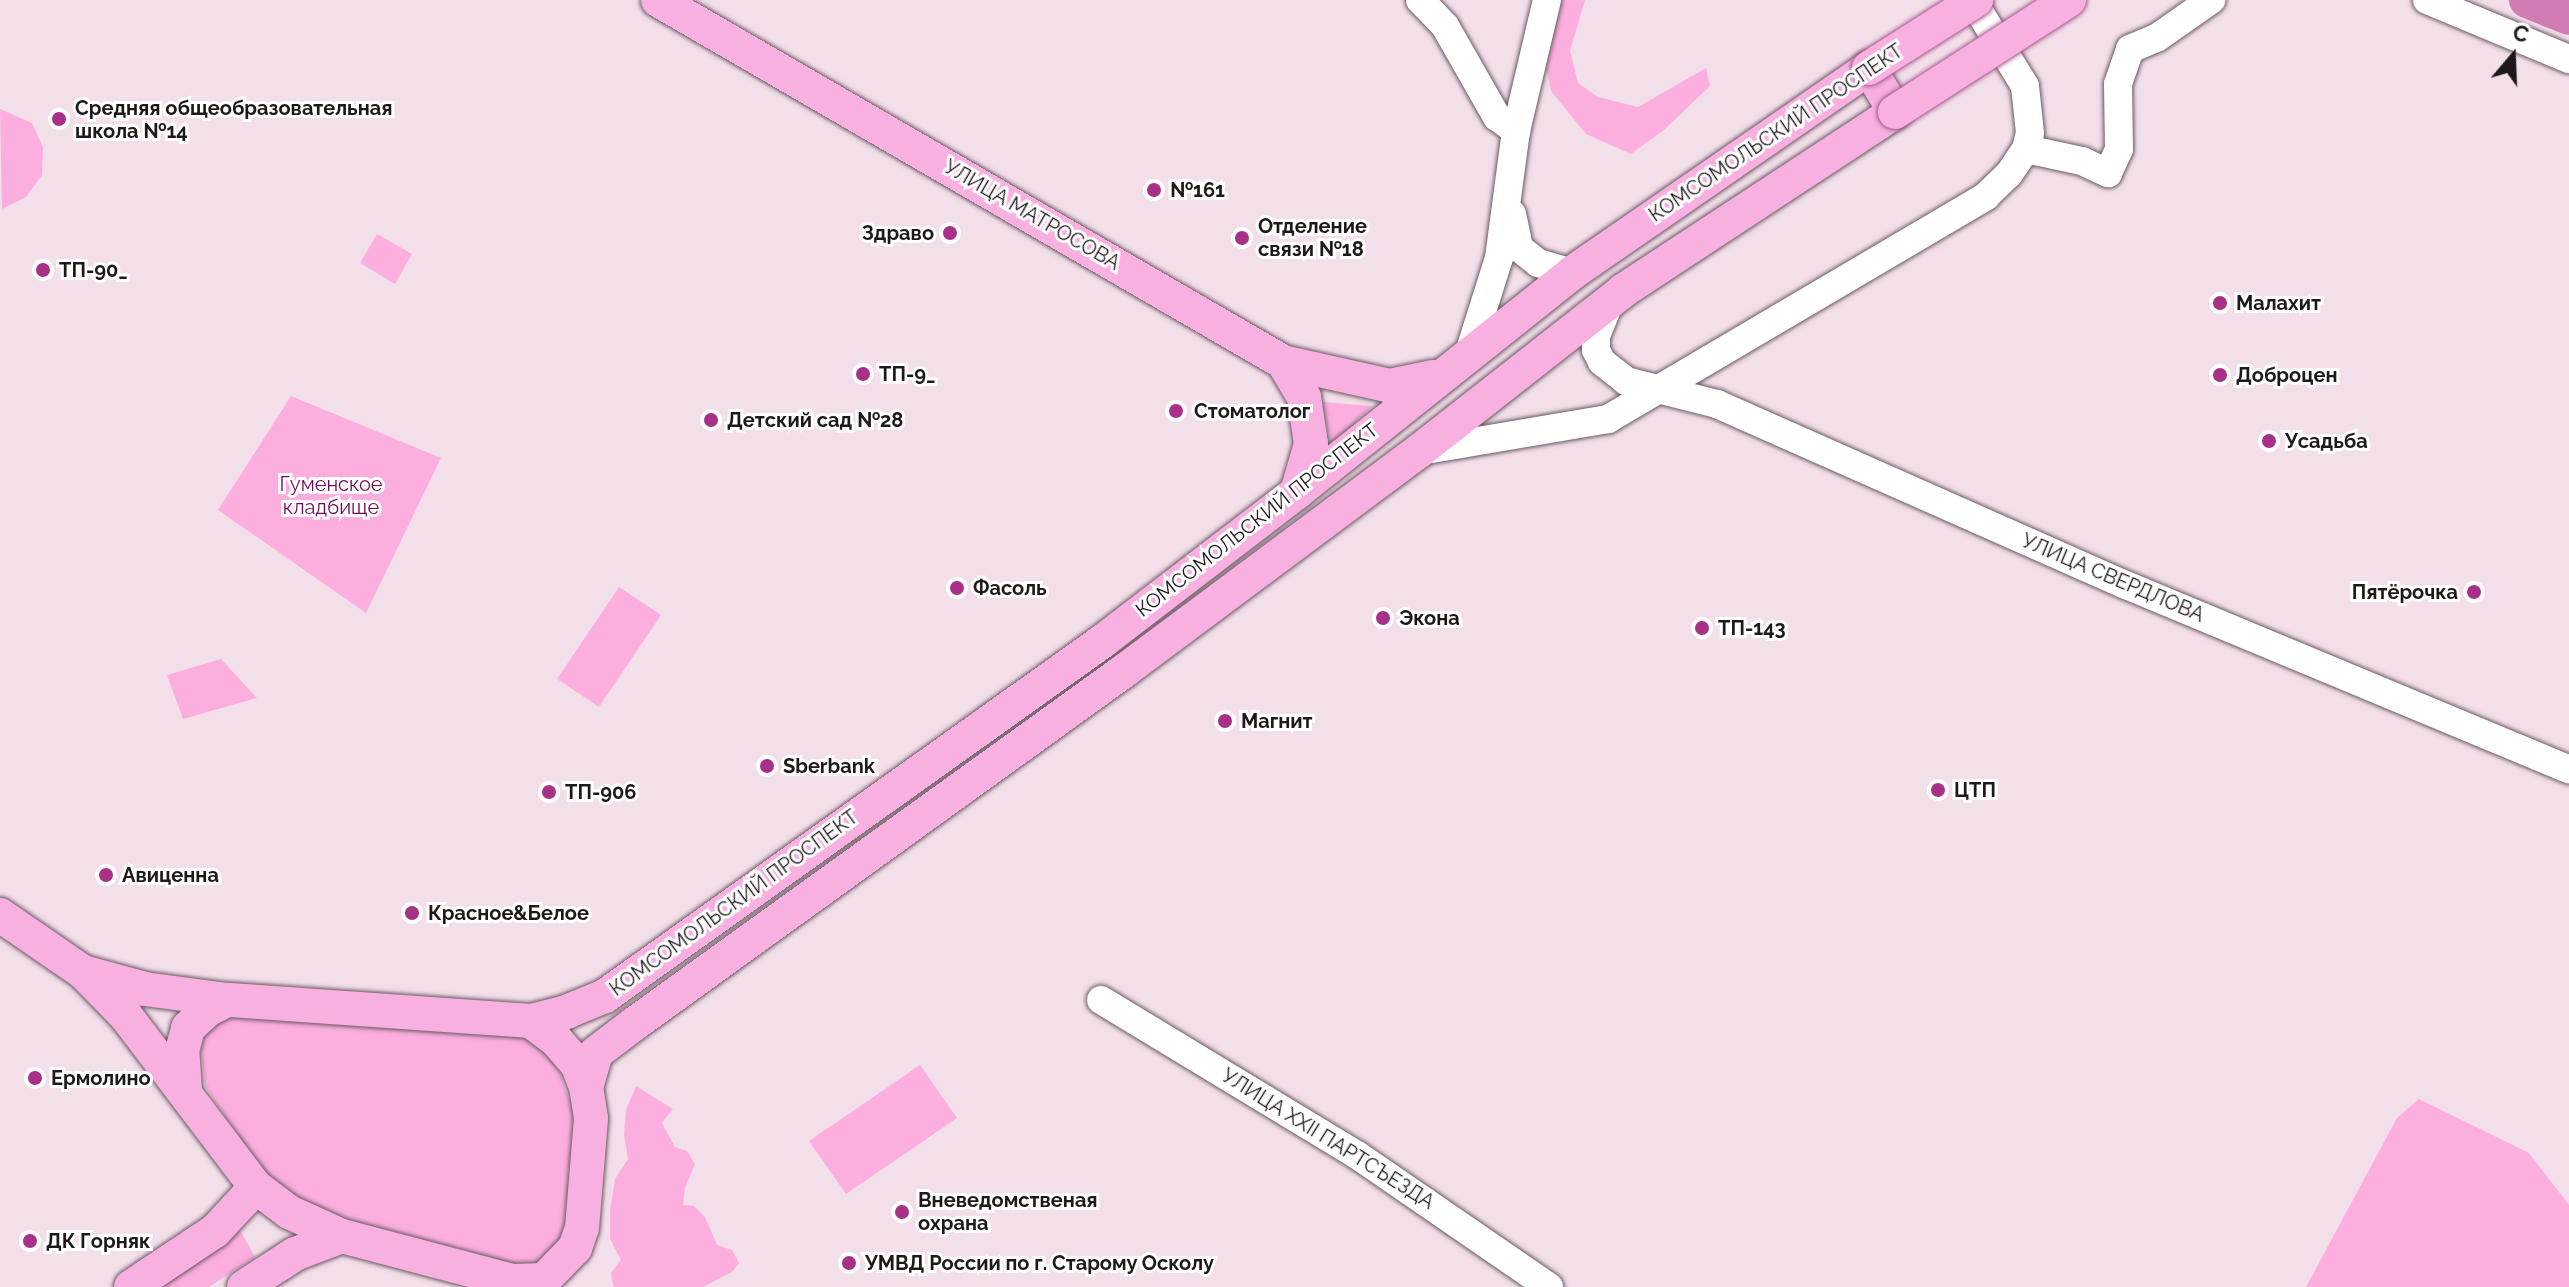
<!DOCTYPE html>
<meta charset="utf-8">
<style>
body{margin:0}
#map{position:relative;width:2569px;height:1287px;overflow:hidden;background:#f3dfea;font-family:Raleway,sans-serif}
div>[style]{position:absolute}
.green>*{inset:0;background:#fcaedf}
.river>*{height:36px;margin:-18px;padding:0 18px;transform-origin:18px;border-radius:18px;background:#d17db3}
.roads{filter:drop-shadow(0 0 2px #6a5963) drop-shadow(0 0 2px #6a5963)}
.minor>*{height:28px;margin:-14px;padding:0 14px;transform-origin:14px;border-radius:14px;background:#fff}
.major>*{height:34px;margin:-17px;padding:0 17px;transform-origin:17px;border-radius:17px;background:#f7b0df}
.bridges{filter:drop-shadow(0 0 2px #a7598d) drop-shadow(0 0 2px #a7598d)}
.major-bridge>*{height:34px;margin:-17px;padding:0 17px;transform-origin:17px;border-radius:17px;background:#f7b0df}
.dots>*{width:22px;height:22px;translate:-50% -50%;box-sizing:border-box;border:4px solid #fff;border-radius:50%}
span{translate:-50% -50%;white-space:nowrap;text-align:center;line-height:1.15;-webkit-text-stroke:6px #fff;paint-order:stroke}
.poi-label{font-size:20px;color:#1e171b;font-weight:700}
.left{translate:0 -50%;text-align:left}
.right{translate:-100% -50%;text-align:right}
.street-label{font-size:20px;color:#1e171b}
.park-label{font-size:20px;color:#720958}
.north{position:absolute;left:2473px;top:16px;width:80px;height:80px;-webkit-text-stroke:6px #fff;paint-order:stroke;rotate:19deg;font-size:22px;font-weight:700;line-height:32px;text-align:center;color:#1e171b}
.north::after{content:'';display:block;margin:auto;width:28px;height:36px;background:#1e171b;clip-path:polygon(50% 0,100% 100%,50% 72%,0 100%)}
</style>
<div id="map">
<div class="green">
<div style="clip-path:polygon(1555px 0,1585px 0,1570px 51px,1578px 83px,1598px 97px,1638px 107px,1706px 68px,1710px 86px,1665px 129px,1631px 154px,1586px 134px,1551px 91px,1543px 55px)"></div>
<div style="clip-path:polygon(2507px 0,2569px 0,2569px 28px,2546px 15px)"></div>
<div style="clip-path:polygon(0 109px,32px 123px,43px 147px,42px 175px,26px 197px,2px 209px)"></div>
<div style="clip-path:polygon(377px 234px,412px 254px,395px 284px,360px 263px)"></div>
<div style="clip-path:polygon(291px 396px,441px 458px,366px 613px,218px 510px)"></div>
<div style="clip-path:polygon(1323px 402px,1372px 406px,1331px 446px)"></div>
<div style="clip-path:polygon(619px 587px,661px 615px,599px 707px,557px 679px)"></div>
<div style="clip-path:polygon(221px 659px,257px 698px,183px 719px,167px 675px)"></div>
<div style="clip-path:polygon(238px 1016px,516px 1033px,535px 1043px,557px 1065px,574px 1113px,566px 1224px,559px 1247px,545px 1261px,512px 1269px,305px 1209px,269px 1181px,205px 1086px,200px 1041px,216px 1020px)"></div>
<div style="clip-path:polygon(920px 1065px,957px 1118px,846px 1194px,809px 1141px)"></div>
<div style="clip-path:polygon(636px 1086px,673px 1109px,662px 1123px,675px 1147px,687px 1151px,695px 1164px,685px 1188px,683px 1205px,694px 1206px,705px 1217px,717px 1245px,732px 1250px,739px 1263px,732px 1272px,703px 1287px,614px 1287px,612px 1281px,611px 1273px,621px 1260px,610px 1239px,610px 1211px,615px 1179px,628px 1159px,624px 1134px,626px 1110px)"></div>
<div style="clip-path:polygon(2419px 1099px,2529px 1153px,2569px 1205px,2569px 1287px,2306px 1287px,2397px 1118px)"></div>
<div style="clip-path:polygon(240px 1230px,255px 1257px,209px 1287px,153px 1287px)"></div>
</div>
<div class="river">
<div style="left:2527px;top:0;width:45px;rotate:22deg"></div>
</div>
<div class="roads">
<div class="minor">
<div style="left:1420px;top:0;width:36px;rotate:46deg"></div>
<div style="left:1445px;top:26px;width:105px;rotate:60.3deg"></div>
<div style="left:1497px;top:117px;width:24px;rotate:36deg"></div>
<div style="left:2427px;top:0;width:154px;rotate:22.6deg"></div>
<div style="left:2026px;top:149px;width:57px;rotate:12.1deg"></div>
<div style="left:2082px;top:161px;width:29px;rotate:25deg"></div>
<div style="left:2108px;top:173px;width:26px;rotate:-65deg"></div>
<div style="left:2119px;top:149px;width:65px;rotate:-90.9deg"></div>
<div style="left:2118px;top:84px;width:37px;rotate:-71deg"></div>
<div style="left:2130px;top:49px;width:30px;rotate:-23deg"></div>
<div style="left:2158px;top:37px;width:65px;rotate:-34.9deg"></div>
<div style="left:1512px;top:214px;width:35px;rotate:78deg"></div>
<div style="left:1519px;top:248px;width:24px;rotate:38deg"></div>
<div style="left:1538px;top:263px;width:35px;rotate:16deg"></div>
<div style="left:1611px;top:299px;width:40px;rotate:112deg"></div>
<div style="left:1596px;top:336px;width:14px;rotate:90deg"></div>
<div style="left:1596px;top:350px;width:13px;rotate:63deg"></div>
<div style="left:1602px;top:362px;width:31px;rotate:38deg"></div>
<div style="left:1626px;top:381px;width:94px;rotate:14.2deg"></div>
<div style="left:1717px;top:404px;width:447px;rotate:23.9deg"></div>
<div style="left:2126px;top:585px;width:480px;rotate:22.6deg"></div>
<div style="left:1469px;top:353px;width:100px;rotate:-72.5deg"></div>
<div style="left:1499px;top:258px;width:128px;rotate:-82.4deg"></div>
<div style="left:1516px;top:131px;width:135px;rotate:-76.7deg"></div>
<div style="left:1419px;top:451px;width:192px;rotate:-9.6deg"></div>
<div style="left:1608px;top:419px;width:439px;rotate:-30.5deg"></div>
<div style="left:1986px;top:196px;width:32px;rotate:-44deg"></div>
<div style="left:2009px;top:174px;width:30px;rotate:-56deg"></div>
<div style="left:2026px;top:149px;width:16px;rotate:-76deg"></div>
<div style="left:2030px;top:133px;width:47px;rotate:-96.1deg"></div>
<div style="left:2025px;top:86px;width:101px;rotate:-121.6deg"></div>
<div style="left:1101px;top:1000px;width:299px;rotate:31.2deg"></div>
<div style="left:1357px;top:1155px;width:233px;rotate:34.5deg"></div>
</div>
<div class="major">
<div style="left:658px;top:0;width:722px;rotate:30.08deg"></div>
<div style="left:1283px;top:362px;width:110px;rotate:12.6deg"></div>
<div style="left:1390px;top:386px;width:44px;rotate:-11.8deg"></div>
<div style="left:1283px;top:362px;width:41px;rotate:59deg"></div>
<div style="left:1304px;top:397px;width:48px;rotate:81.5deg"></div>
<div style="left:1311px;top:444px;width:50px;rotate:106.3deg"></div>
<div style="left:0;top:915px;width:101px;rotate:34.5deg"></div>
<div style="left:83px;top:972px;width:62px;rotate:45.7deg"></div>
<div style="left:126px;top:1016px;width:215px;rotate:52.8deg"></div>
<div style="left:256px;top:1187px;width:41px;rotate:37.1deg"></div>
<div style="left:289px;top:1212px;width:58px;rotate:24.4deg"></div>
<div style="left:342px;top:1236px;width:176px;rotate:14.8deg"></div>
<div style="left:512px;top:1281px;width:32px;rotate:-2deg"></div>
<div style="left:544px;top:1280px;width:45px;rotate:-45.9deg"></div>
<div style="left:575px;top:1248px;width:21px;rotate:-71deg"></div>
<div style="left:582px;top:1228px;width:110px;rotate:-85.3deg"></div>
<div style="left:591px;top:1118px;width:31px;rotate:-99deg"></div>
<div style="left:586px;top:1087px;width:25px;rotate:-111deg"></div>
<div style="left:577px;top:1064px;width:32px;rotate:-131deg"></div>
<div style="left:556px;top:1040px;width:31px;rotate:-143deg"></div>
<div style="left:531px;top:1021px;width:305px;rotate:-176deg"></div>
<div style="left:227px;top:1000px;width:83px;rotate:-172.4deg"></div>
<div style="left:145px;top:989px;width:64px;rotate:-164.7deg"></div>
<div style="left:531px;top:1021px;width:36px;rotate:-14deg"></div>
<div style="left:566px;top:1012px;width:42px;rotate:-22.3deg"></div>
<div style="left:605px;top:996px;width:612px;rotate:-35.48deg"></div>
<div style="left:1103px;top:641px;width:245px;rotate:-37.5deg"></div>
<div style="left:1297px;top:492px;width:352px;rotate:-38.5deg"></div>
<div style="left:1572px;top:273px;width:361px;rotate:-34.6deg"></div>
<div style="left:1869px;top:68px;width:51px;rotate:59.4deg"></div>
<div style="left:1895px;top:112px;width:326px;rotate:146.7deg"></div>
<div style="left:1623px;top:291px;width:259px;rotate:141.9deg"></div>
<div style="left:1419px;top:451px;width:368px;rotate:143.3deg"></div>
<div style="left:1124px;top:671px;width:604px;rotate:144.23deg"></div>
<div style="left:634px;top:1024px;width:48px;rotate:142.7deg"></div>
<div style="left:596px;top:1053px;width:35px;rotate:106deg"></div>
<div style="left:185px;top:1090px;width:39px;rotate:-94deg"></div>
<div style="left:182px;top:1051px;width:24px;rotate:-75deg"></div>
<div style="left:188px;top:1028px;width:26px;rotate:-43deg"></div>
<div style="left:207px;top:1010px;width:22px;rotate:-27deg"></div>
<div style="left:131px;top:1287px;width:101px;rotate:-33.7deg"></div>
<div style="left:215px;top:1231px;width:60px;rotate:-47deg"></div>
<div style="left:244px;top:1287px;width:61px;rotate:-32.9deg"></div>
<div style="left:295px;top:1254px;width:50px;rotate:-21deg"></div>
</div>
</div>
<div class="bridges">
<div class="major-bridge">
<div style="left:1869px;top:68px;width:127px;rotate:-32.4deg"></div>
<div style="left:1895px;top:112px;width:207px;rotate:-32.8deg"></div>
</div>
</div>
<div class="dots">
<div style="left:59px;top:119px;background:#a83086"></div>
<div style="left:1154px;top:190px;background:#a83086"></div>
<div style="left:950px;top:233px;background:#a83086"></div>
<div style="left:1242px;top:238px;background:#a83086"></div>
<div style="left:43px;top:270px;background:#a83086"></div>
<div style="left:2220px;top:303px;background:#a83086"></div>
<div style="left:863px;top:374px;background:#a83086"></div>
<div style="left:2220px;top:375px;background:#a83086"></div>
<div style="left:1176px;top:411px;background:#a83086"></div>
<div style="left:711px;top:420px;background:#a83086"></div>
<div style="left:2269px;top:441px;background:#a83086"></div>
<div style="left:957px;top:588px;background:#a83086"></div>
<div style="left:2474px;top:592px;background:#a83086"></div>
<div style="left:1383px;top:618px;background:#a83086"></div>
<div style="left:1702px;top:628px;background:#a83086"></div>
<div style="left:1225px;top:721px;background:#a83086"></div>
<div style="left:767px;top:766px;background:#a83086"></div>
<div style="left:1938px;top:790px;background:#a83086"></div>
<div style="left:549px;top:792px;background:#a83086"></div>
<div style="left:106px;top:875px;background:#a83086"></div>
<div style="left:412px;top:913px;background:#a83086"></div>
<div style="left:35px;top:1078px;background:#a83086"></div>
<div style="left:902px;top:1212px;background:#a83086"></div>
<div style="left:30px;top:1241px;background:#a83086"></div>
<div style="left:849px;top:1263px;background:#a83086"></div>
</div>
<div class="poi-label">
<span class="left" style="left:75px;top:120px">Средняя общеобразовательная<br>школа №14</span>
<span class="left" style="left:1170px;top:190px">№161</span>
<span class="left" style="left:1258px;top:238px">Отделение<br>связи №18</span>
<span class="right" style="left:934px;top:233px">Здраво</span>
<span class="left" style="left:59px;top:270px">ТП-90_</span>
<span class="left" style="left:2236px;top:303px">Малахит</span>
<span class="left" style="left:879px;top:374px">ТП-9_</span>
<span class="left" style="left:2236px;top:375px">Доброцен</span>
<span class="left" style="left:1194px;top:411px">Стоматолог</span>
<span class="left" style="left:727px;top:420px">Детский сад №28</span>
<span class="left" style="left:2285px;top:441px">Усадьба</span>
<span class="left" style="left:973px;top:588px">Фасоль</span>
<span class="right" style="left:2458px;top:592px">Пятёрочка</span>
<span class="left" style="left:1399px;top:618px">Экона</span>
<span class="left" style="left:1718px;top:628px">ТП-143</span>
<span class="left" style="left:1241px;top:721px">Магнит</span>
<span class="left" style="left:783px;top:766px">Sberbank</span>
<span class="left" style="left:1954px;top:790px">ЦТП</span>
<span class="left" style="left:565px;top:792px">ТП-906</span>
<span class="left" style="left:122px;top:875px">Авиценна</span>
<span class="left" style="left:428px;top:913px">Красное&amp;Белое</span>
<span class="left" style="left:51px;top:1078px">Ермолино</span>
<span class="left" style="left:918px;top:1212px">Вневедомственая<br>охрана</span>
<span class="left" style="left:46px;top:1241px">ДК Горняк</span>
<span class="left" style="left:865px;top:1263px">УМВД России по г. Старому Осколу</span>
</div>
<div class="street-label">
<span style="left:1776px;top:133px;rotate:-34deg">КОМСОМОЛЬСКИЙ ПРОСПЕКТ</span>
<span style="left:1032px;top:215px;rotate:30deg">УЛИЦА МАТРОСОВА</span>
<span style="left:1257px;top:520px;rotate:-38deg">КОМСОМОЛЬСКИЙ ПРОСПЕКТ</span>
<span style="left:2113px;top:578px;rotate:23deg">УЛИЦА СВЕРДЛОВА</span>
<span style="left:734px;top:903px;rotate:-36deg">КОМСОМОЛЬСКИЙ ПРОСПЕКТ</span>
<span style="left:1328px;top:1139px;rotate:32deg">УЛИЦА XXII ПАРТСЪЕЗДА</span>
</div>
<div class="park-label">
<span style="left:331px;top:496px">Гуменское<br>кладбище</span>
</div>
<div class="north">С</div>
</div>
